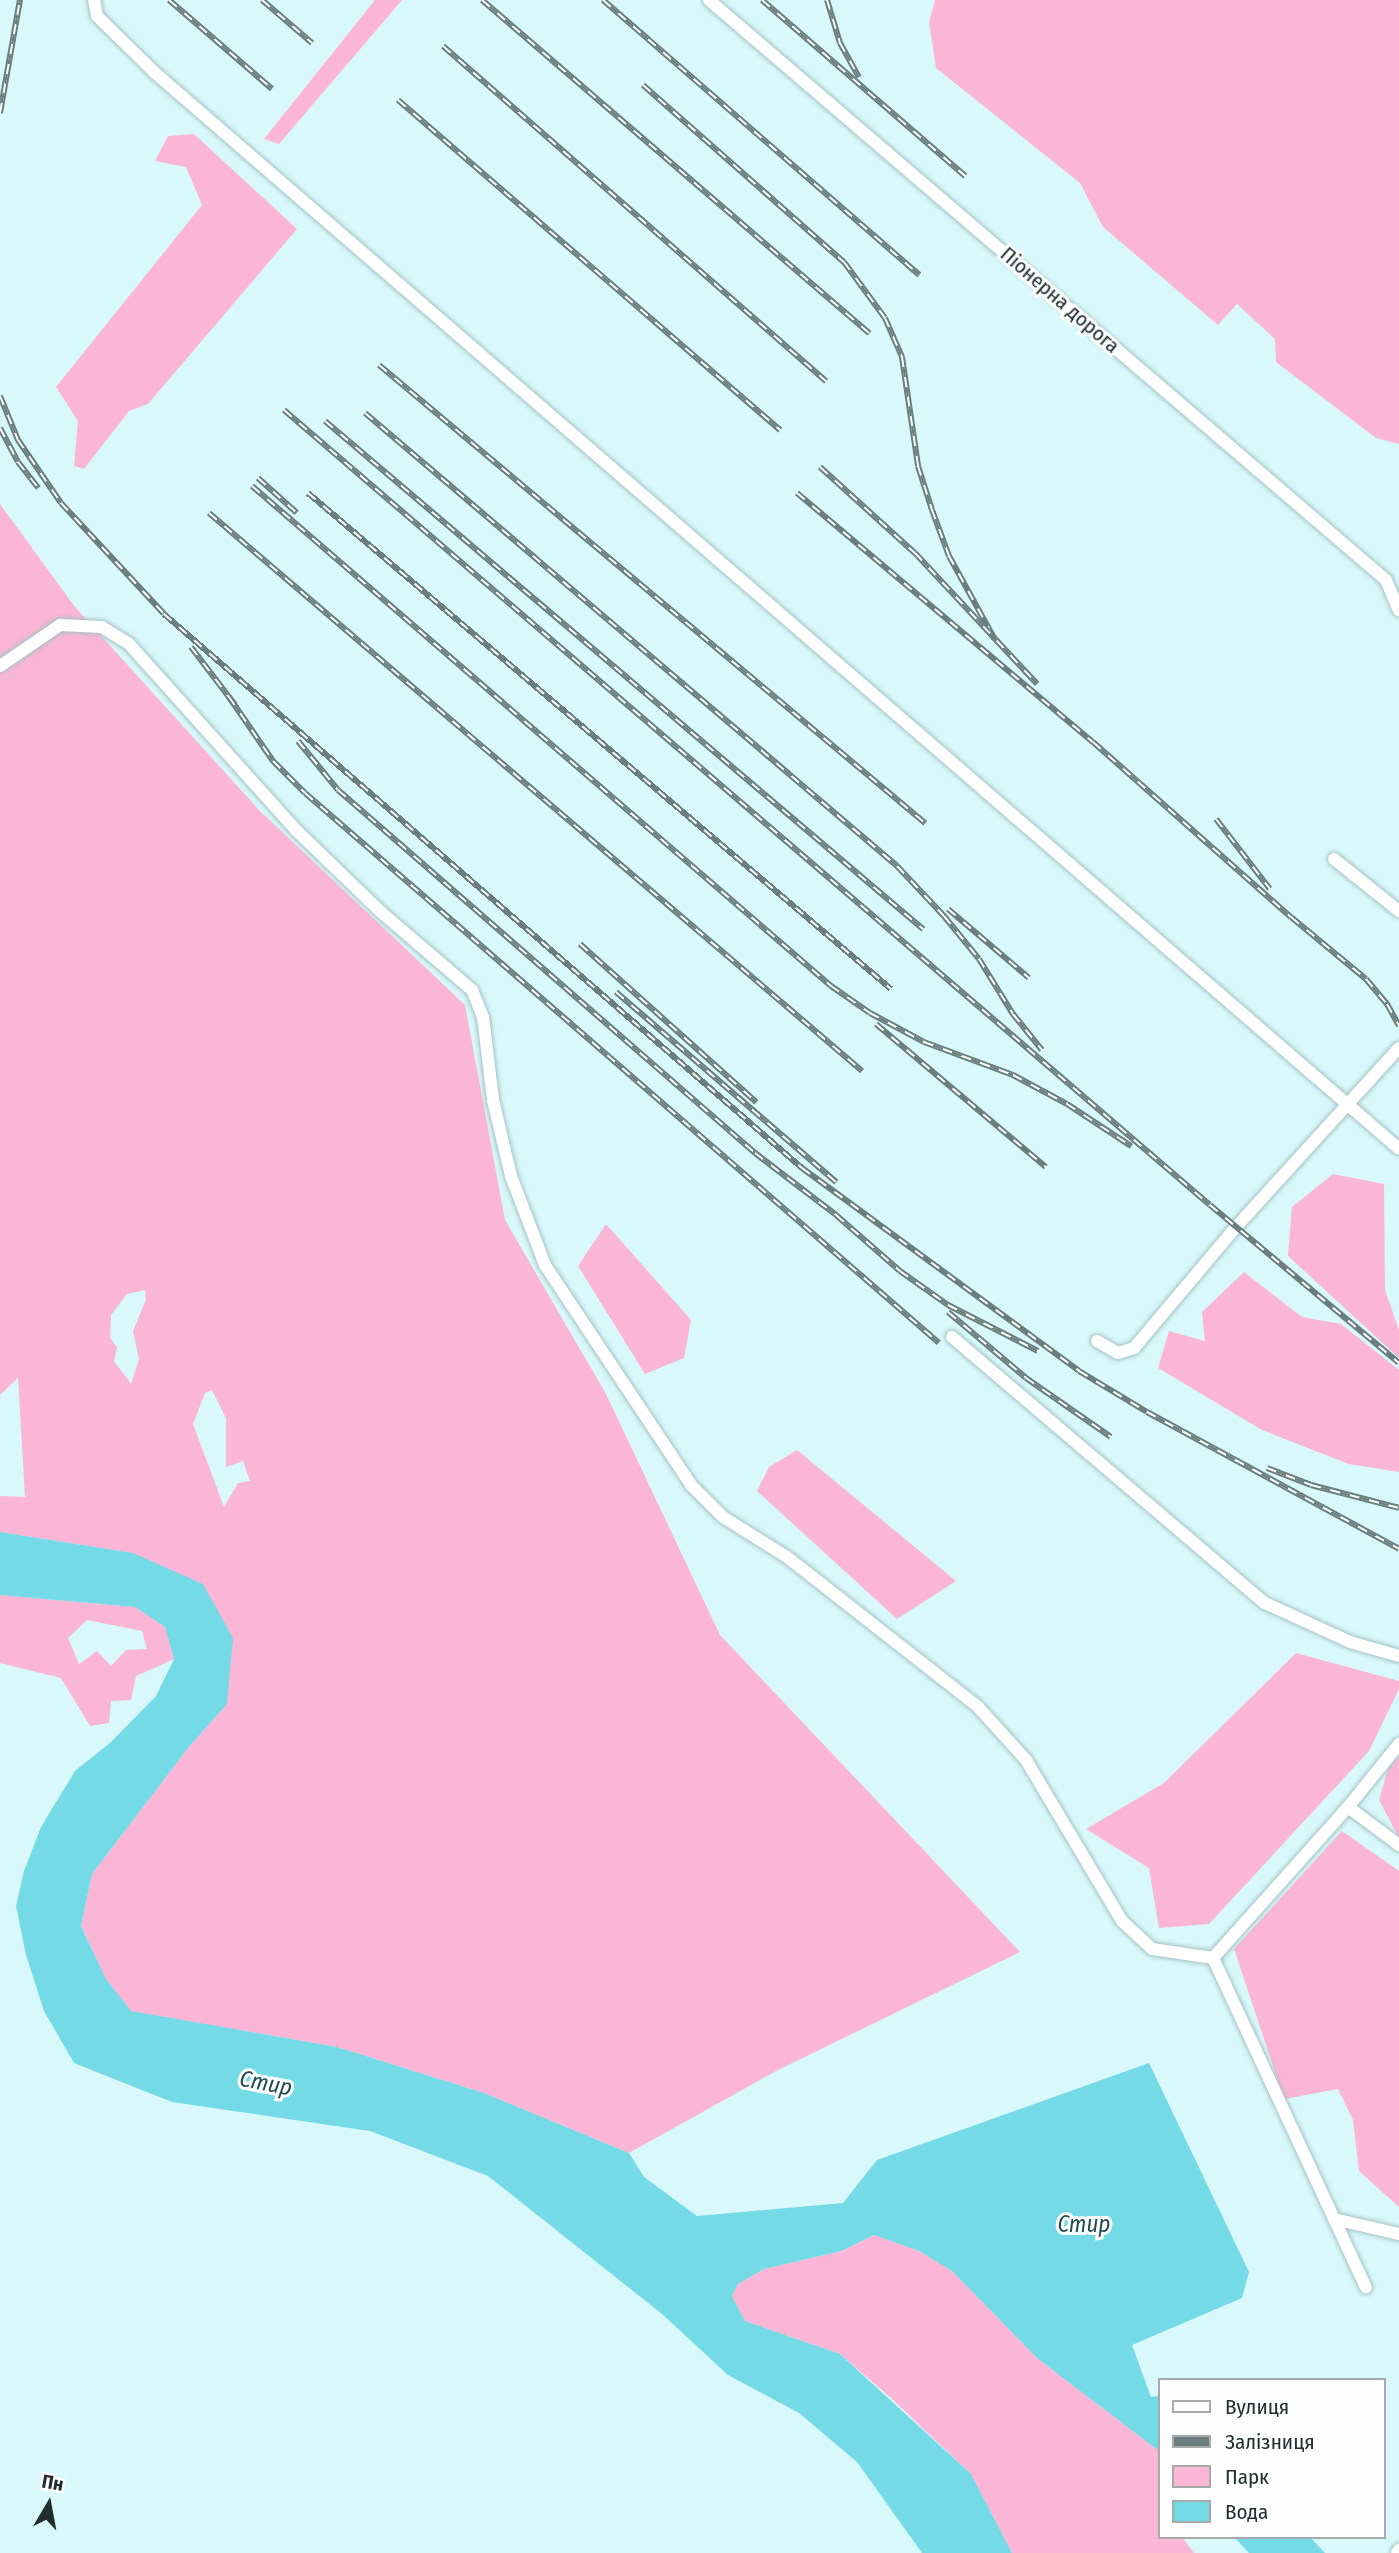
<!DOCTYPE html>
<meta charset="utf-8">
<style>
body{margin:0}
#map{position:relative;width:1399px;height:2553px;overflow:hidden;background:#d9f8fb;font-family:"Fira Sans Condensed",sans-serif}
div>[style]{position:absolute}
.green>*{inset:0;background:#fbb5d6}
.water>*{inset:0;background:#74dae5}
.roads{filter:drop-shadow(0 0 2px #a5c2c5) drop-shadow(0 0 2px #a5c2c5)}
.minor>*{height:12px;margin:-6px;padding:0 6px;transform-origin:6px;border-radius:6px;background:#fff}
.rail>*{height:6px;margin-top:-3px;transform-origin:0;background:repeating-linear-gradient(90deg,#fefefe 0 10px,#6a7d7f 0 20px);box-sizing:border-box;border-block:2px solid #6a7d7f}
span{translate:-50% -50%;white-space:nowrap;text-align:center;line-height:1.15;-webkit-text-stroke:6px #fefefe;paint-order:stroke}
.street-label{font-size:21px;color:#212d2e}
.water-label{font-size:23px;color:#1f4d52;font-style:italic}
.legend{position:absolute;left:1158px;top:2378px;width:228px;height:161px;box-sizing:border-box;background:#fefefe;border:2px solid #a6aaab;margin:0;padding:9px 12px;list-style:none;font-size:21px;color:#212d2e}
.legend li{display:flex;align-items:center;gap:14px;height:35px}
.legend b{width:35px;border:2px solid #a6aaab}
.north{position:absolute;left:14px;top:2469px;width:70px;height:70px;-webkit-text-stroke:5px #fefefe;paint-order:stroke;rotate:10deg;font-size:19px;font-weight:700;line-height:28px;text-align:center;color:#212d2e}
.north::after{content:'';display:block;margin:auto;width:24px;height:32px;background:#212d2e;clip-path:polygon(50% 0,100% 100%,50% 72%,0 100%)}
</style>
<div id="map">
<div class="green">
<div style="clip-path:polygon(375px 0,402px 0,279px 144px,264px 139px)"></div>
<div style="clip-path:polygon(935px 0,1399px 0,1399px 444px,1376px 438px,1276px 362px,1275px 339px,1237px 304px,1218px 325px,1103px 227px,1080px 183px,936px 68px,929px 22px)"></div>
<div style="clip-path:polygon(194px 134px,297px 229px,148px 404px,129px 411px,84px 469px,74px 466px,78px 421px,56px 387px,202px 205px,186px 167px,155px 161px,168px 136px)"></div>
<div style="clip-path:polygon(evenodd,0 504px,75px 607px,260px 811px,465px 1005px,505px 1220px,606px 1394px,720px 1635px,1020px 1952px,776px 2071px,629px 2153px,484px 2093px,337px 2047px,130px 2011px,106px 1979px,81px 1926px,92px 1874px,188px 1748px,227px 1704px,133px 1553px,0 1532px,0 1496px,25px 1497px,18px 1378px,0 1395px,0 504px,145px 1290px,146px 1300px,133px 1331px,139px 1359px,131px 1384px,114px 1361px,117px 1347px,110px 1338px,111px 1315px,127px 1294px,145px 1290px,0 504px,212px 1390px,226px 1418px,226px 1467px,243px 1461px,250px 1481px,238px 1483px,224px 1507px,193px 1424px,205px 1393px,212px 1390px)"></div>
<div style="clip-path:polygon(1333px 1174px,1384px 1184px,1385px 1290px,1399px 1330px,1399px 1358px,1288px 1256px,1292px 1207px)"></div>
<div style="clip-path:polygon(606px 1224px,691px 1320px,684px 1358px,645px 1374px,578px 1266px)"></div>
<div style="clip-path:polygon(1244px 1272px,1302px 1317px,1341px 1324px,1399px 1370px,1399px 1472px,1349px 1464px,1262px 1430px,1158px 1368px,1169px 1331px,1205px 1341px,1202px 1312px)"></div>
<div style="clip-path:polygon(797px 1450px,956px 1581px,897px 1619px,757px 1491px,769px 1467px)"></div>
<div style="clip-path:polygon(evenodd,0 1595px,135px 1607px,165px 1627px,174px 1659px,136px 1676px,131px 1700px,111px 1701px,109px 1723px,90px 1726px,61px 1678px,0 1663px,0 1595px,87px 1620px,142px 1631px,147px 1649px,126px 1650px,111px 1666px,97px 1651px,79px 1664px,68px 1638px,87px 1620px)"></div>
<div style="clip-path:polygon(1296px 1653px,1399px 1681px,1399px 1689px,1369px 1751px,1209px 1924px,1159px 1928px,1149px 1868px,1086px 1829px,1164px 1783px)"></div>
<div style="clip-path:polygon(1399px 1756px,1399px 1838px,1379px 1800px,1388px 1769px)"></div>
<div style="clip-path:polygon(1342px 1831px,1399px 1871px,1399px 2207px,1359px 2171px,1353px 2120px,1338px 2089px,1284px 2099px,1234px 1949px)"></div>
<div style="clip-path:polygon(874px 2235px,919px 2251px,952px 2271px,1038px 2359px,1159px 2451px,1159px 2537px,1182px 2537px,1194px 2553px,1012px 2553px,971px 2474px,891px 2398px,840px 2354px,745px 2321px,732px 2296px,738px 2284px,764px 2269px,842px 2251px)"></div>
</div>
<div class="water">
<div style="clip-path:polygon(0 1532px,133px 1553px,203px 1584px,233px 1638px,227px 1704px,188px 1748px,92px 1874px,81px 1926px,106px 1979px,131px 2011px,337px 2047px,484px 2093px,629px 2153px,644px 2177px,697px 2216px,843px 2203px,877px 2160px,1149px 2063px,1249px 2272px,1242px 2298px,1132px 2345px,1151px 2397px,1159px 2396px,1159px 2451px,1038px 2359px,952px 2271px,919px 2251px,874px 2235px,842px 2251px,764px 2269px,738px 2284px,732px 2296px,745px 2321px,840px 2354px,971px 2474px,1012px 2553px,922px 2553px,857px 2462px,799px 2413px,728px 2375px,662px 2314px,488px 2176px,370px 2131px,172px 2102px,74px 2063px,44px 2011px,26px 1955px,16px 1906px,24px 1871px,41px 1827px,75px 1771px,111px 1742px,156px 1696px,174px 1659px,165px 1627px,135px 1607px,0 1595px)"></div>
<div style="clip-path:polygon(1234px 2537px,1310px 2537px,1325px 2553px,1249px 2553px)"></div>
</div>
<div class="roads">
<div class="minor">
<div style="left:94px;top:0;width:16px;rotate:79deg"></div>
<div style="left:97px;top:16px;width:80px;rotate:44.5deg"></div>
<div style="left:154px;top:72px;width:1646px;rotate:40.86deg"></div>
<div style="left:709px;top:0;width:891px;rotate:40.59deg"></div>
<div style="left:1386px;top:580px;width:33px;rotate:67deg"></div>
<div style="left:0;top:666px;width:73px;rotate:-34.3deg"></div>
<div style="left:60px;top:625px;width:42px;rotate:2.7deg"></div>
<div style="left:102px;top:627px;width:32px;rotate:32deg"></div>
<div style="left:129px;top:644px;width:251px;rotate:48.1deg"></div>
<div style="left:297px;top:831px;width:117px;rotate:44deg"></div>
<div style="left:381px;top:912px;width:120px;rotate:40.6deg"></div>
<div style="left:472px;top:990px;width:29px;rotate:68deg"></div>
<div style="left:483px;top:1017px;width:84px;rotate:83.1deg"></div>
<div style="left:493px;top:1100px;width:78px;rotate:76.7deg"></div>
<div style="left:511px;top:1176px;width:95px;rotate:69.1deg"></div>
<div style="left:545px;top:1265px;width:264px;rotate:56.4deg"></div>
<div style="left:691px;top:1485px;width:45px;rotate:45deg"></div>
<div style="left:723px;top:1517px;width:75px;rotate:32deg"></div>
<div style="left:787px;top:1557px;width:243px;rotate:38.1deg"></div>
<div style="left:978px;top:1707px;width:72px;rotate:47.8deg"></div>
<div style="left:1026px;top:1760px;width:187px;rotate:59.2deg"></div>
<div style="left:1122px;top:1921px;width:41px;rotate:43deg"></div>
<div style="left:1152px;top:1949px;width:62px;rotate:8.4deg"></div>
<div style="left:1213px;top:1958px;width:203px;rotate:-48.2deg"></div>
<div style="left:1348px;top:1807px;width:81px;rotate:-51deg"></div>
<div style="left:1334px;top:859px;width:83px;rotate:38.7deg"></div>
<div style="left:952px;top:1337px;width:411px;rotate:40.4deg"></div>
<div style="left:1265px;top:1603px;width:94px;rotate:24.6deg"></div>
<div style="left:1350px;top:1642px;width:51px;rotate:15.9deg"></div>
<div style="left:1097px;top:1341px;width:24px;rotate:30deg"></div>
<div style="left:1118px;top:1353px;width:17px;rotate:-17deg"></div>
<div style="left:1134px;top:1348px;width:158px;rotate:-49.9deg"></div>
<div style="left:1236px;top:1227px;width:242px;rotate:-47.7deg"></div>
<div style="left:1348px;top:1807px;width:64px;rotate:36.7deg"></div>
<div style="left:1213px;top:1958px;width:363px;rotate:65.1deg"></div>
<div style="left:1334px;top:2219px;width:67px;rotate:13deg"></div>
<div style="left:1397px;top:2553px;width:4px;rotate:-56deg"></div>
</div>
</div>
<div class="rail">
<div style="left:169px;top:0;width:136px;rotate:40.8deg"></div>
<div style="left:262px;top:0;width:66px;rotate:40.7deg"></div>
<div style="left:482px;top:0;width:511px;rotate:40.71deg"></div>
<div style="left:603px;top:0;width:419px;rotate:41deg"></div>
<div style="left:762px;top:0;width:269px;rotate:40.9deg"></div>
<div style="left:827px;top:0;width:45px;rotate:73.2deg"></div>
<div style="left:840px;top:43px;width:39px;rotate:61deg"></div>
<div style="left:443px;top:46px;width:509px;rotate:41.18deg"></div>
<div style="left:643px;top:85px;width:268px;rotate:41.4deg"></div>
<div style="left:844px;top:262px;width:69px;rotate:53.8deg"></div>
<div style="left:885px;top:318px;width:43px;rotate:66.4deg"></div>
<div style="left:902px;top:357px;width:110px;rotate:81.6deg"></div>
<div style="left:918px;top:466px;width:46px;rotate:72.3deg"></div>
<div style="left:932px;top:510px;width:49px;rotate:69.7deg"></div>
<div style="left:949px;top:556px;width:94px;rotate:61.2deg"></div>
<div style="left:398px;top:100px;width:505px;rotate:40.82deg"></div>
<div style="left:0;top:113px;width:115px;rotate:-80deg"></div>
<div style="left:379px;top:365px;width:713px;rotate:39.99deg"></div>
<div style="left:0;top:396px;width:48px;rotate:67.8deg"></div>
<div style="left:18px;top:440px;width:76px;rotate:55.7deg"></div>
<div style="left:61px;top:503px;width:151px;rotate:47.1deg"></div>
<div style="left:164px;top:614px;width:845px;rotate:40.97deg"></div>
<div style="left:802px;top:1168px;width:343px;rotate:36.2deg"></div>
<div style="left:1079px;top:1371px;width:79px;rotate:31.1deg"></div>
<div style="left:1147px;top:1412px;width:287px;rotate:28.5deg"></div>
<div style="left:284px;top:410px;width:1220px;rotate:40.65deg"></div>
<div style="left:1210px;top:1205px;width:246px;rotate:39.9deg"></div>
<div style="left:365px;top:413px;width:699px;rotate:40.41deg"></div>
<div style="left:897px;top:866px;width:69px;rotate:46.8deg"></div>
<div style="left:944px;top:916px;width:55px;rotate:50.9deg"></div>
<div style="left:979px;top:959px;width:65px;rotate:58.3deg"></div>
<div style="left:1013px;top:1014px;width:46px;rotate:51.1deg"></div>
<div style="left:325px;top:421px;width:785px;rotate:40.35deg"></div>
<div style="left:0;top:428px;width:38px;rotate:62deg"></div>
<div style="left:18px;top:462px;width:33px;rotate:52deg"></div>
<div style="left:820px;top:467px;width:128px;rotate:42.2deg"></div>
<div style="left:915px;top:553px;width:179px;rotate:47deg"></div>
<div style="left:258px;top:478px;width:52px;rotate:41.9deg"></div>
<div style="left:252px;top:486px;width:765px;rotate:40.81deg"></div>
<div style="left:831px;top:986px;width:47px;rotate:34.7deg"></div>
<div style="left:870px;top:1013px;width:61px;rotate:28.2deg"></div>
<div style="left:924px;top:1042px;width:95px;rotate:20.3deg"></div>
<div style="left:1013px;top:1075px;width:61px;rotate:28.2deg"></div>
<div style="left:1067px;top:1104px;width:77px;rotate:33.3deg"></div>
<div style="left:308px;top:493px;width:765px;rotate:40.39deg"></div>
<div style="left:797px;top:493px;width:387px;rotate:40.1deg"></div>
<div style="left:1093px;top:742px;width:264px;rotate:41.5deg"></div>
<div style="left:1291px;top:917px;width:97px;rotate:39.6deg"></div>
<div style="left:1366px;top:979px;width:33px;rotate:50deg"></div>
<div style="left:1387px;top:1004px;width:25px;rotate:61deg"></div>
<div style="left:209px;top:513px;width:859px;rotate:40.51deg"></div>
<div style="left:191px;top:647px;width:73px;rotate:52.8deg"></div>
<div style="left:229px;top:697px;width:78px;rotate:55.5deg"></div>
<div style="left:273px;top:761px;width:45px;rotate:45deg"></div>
<div style="left:305px;top:793px;width:839px;rotate:40.94deg"></div>
<div style="left:298px;top:741px;width:63px;rotate:50.8deg"></div>
<div style="left:338px;top:790px;width:553px;rotate:41.04deg"></div>
<div style="left:755px;top:1153px;width:102px;rotate:37.4deg"></div>
<div style="left:836px;top:1215px;width:85px;rotate:41.2deg"></div>
<div style="left:900px;top:1271px;width:59px;rotate:35.3deg"></div>
<div style="left:948px;top:1305px;width:101px;rotate:27.1deg"></div>
<div style="left:1216px;top:819px;width:88px;rotate:52.4deg"></div>
<div style="left:948px;top:909px;width:106px;rotate:40.4deg"></div>
<div style="left:580px;top:944px;width:237px;rotate:41.9deg"></div>
<div style="left:616px;top:992px;width:291px;rotate:40.8deg"></div>
<div style="left:876px;top:1024px;width:222px;rotate:40.1deg"></div>
<div style="left:948px;top:1312px;width:102px;rotate:40.2deg"></div>
<div style="left:1026px;top:1378px;width:103px;rotate:34.8deg"></div>
<div style="left:1267px;top:1468px;width:47px;rotate:21.1deg"></div>
<div style="left:1311px;top:1485px;width:91px;rotate:14.6deg"></div>
</div>
<div class="street-label">
<span style="left:1060px;top:300px;rotate:41deg">Піонерна дорога</span>
</div>
<div class="water-label">
<span style="left:266px;top:2083px;rotate:11deg">Стир</span>
<span style="left:1084px;top:2224px">Стир</span>
</div>
<ul class="legend">
<li><b style="height:9px;background:#fff"></b>Вулиця</li>
<li><b style="height:9px;background:#6a7d7f"></b>Залізниця</li>
<li><b style="height:19px;background:#fbb5d6"></b>Парк</li>
<li><b style="height:19px;background:#74dae5"></b>Вода</li>
</ul>
<div class="north">Пн</div>
</div>
